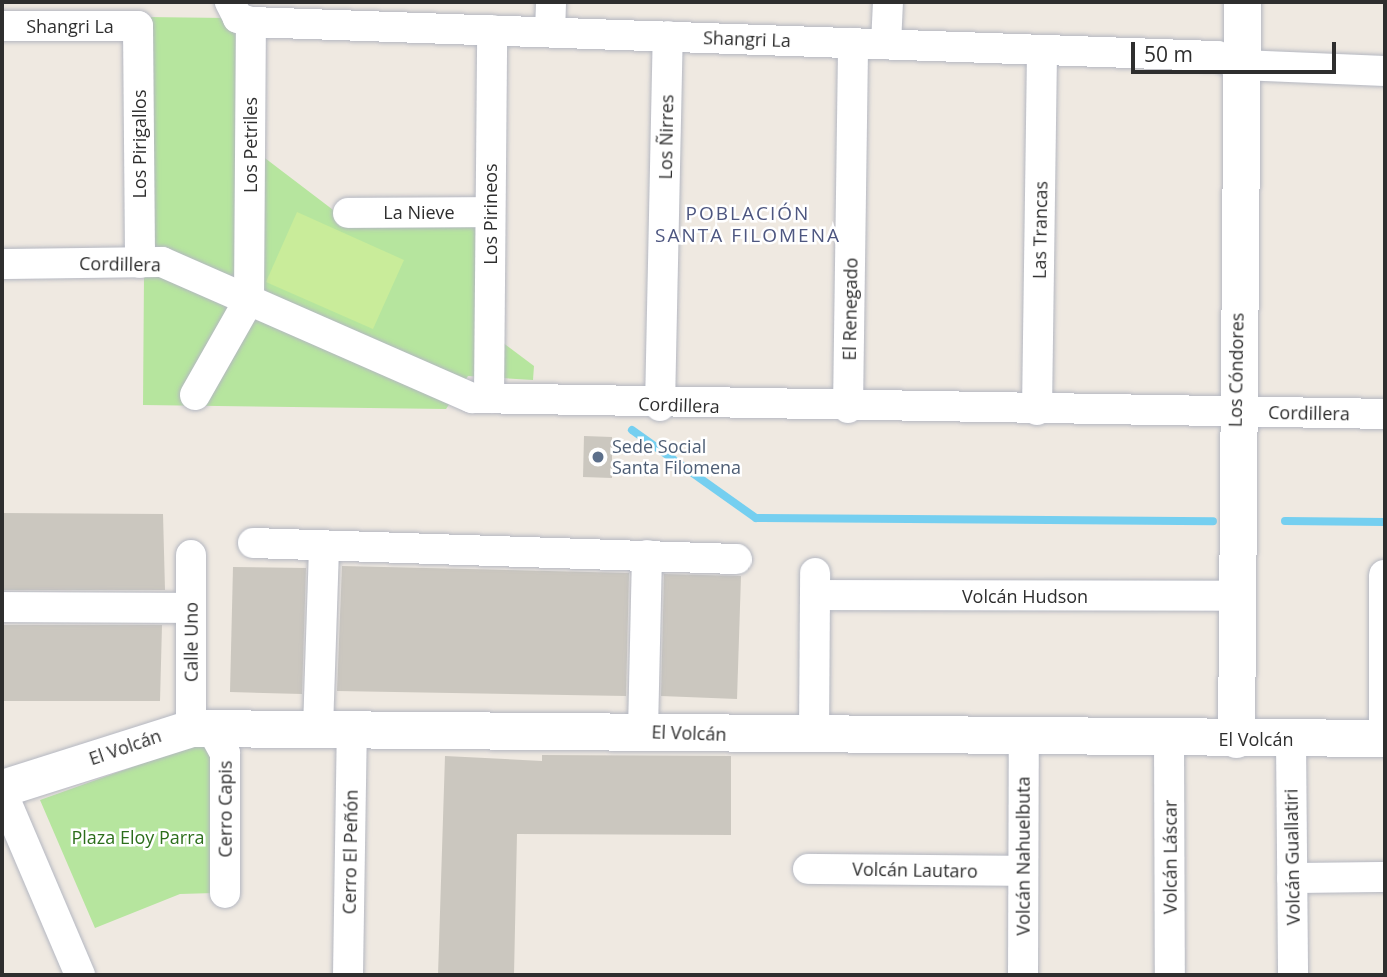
<!DOCTYPE html>
<meta charset="utf-8">
<style>
body{margin:0}
#map{position:relative;width:1387px;height:977px;overflow:hidden;background:#efe9e1;font-family:"Open Sans",sans-serif}
div>[style]{position:absolute}
.green>*{inset:0;background:#b6e59e}
.pitch>*{inset:0;background:#c9ec9a}
.stream>*{height:8px;margin:-4px;padding:0 4px;transform-origin:4px;border-radius:4px;background:#75cff0}
.building>*{inset:0;background:#cbc7bf}
.roads{filter:drop-shadow(0 0 2px #b4b7c1) drop-shadow(0 0 2px #b4b7c1)}
.minor>*{height:30px;margin:-15px;padding:0 15px;transform-origin:15px;border-radius:15px;background:#fff}
.tertiary>*{height:37px;margin:-18.5px;padding:0 18.5px;transform-origin:18.5px;border-radius:18.5px;background:#fff}
.dots>*{width:19px;height:19px;translate:-50% -50%;box-sizing:border-box;border:4px solid #fff;border-radius:50%}
span{translate:-50% -50%;white-space:nowrap;text-align:center;line-height:1.15;-webkit-text-stroke:5px #fff;paint-order:stroke}
.street-label{font-size:18px;color:#2e2e2e}
.service-label{font-size:18px;color:#4e5e75}
.left{translate:0 -50%;text-align:left}
.park-label{font-size:18px;color:#2c6e1b}
.neighbourhood-label{font-size:19px;color:#4d5680;letter-spacing:2px}
.frame{position:absolute;inset:0;border:4px solid #2e2e2e;pointer-events:none}
.scale{position:absolute;left:1131px;top:42px;width:205px;height:32px;box-sizing:border-box;border:4px solid #2e2e2e;border-top:0;padding-left:9px;font-size:21px;line-height:24px;white-space:nowrap;color:#2e2e2e;-webkit-text-stroke:5px #fff;paint-order:stroke}
</style>
<div id="map">
<div class="green">
<div style="clip-path:polygon(146px 17px,227px 18px,241px 33px,240px 139px,345px 219px,481px 223px,479px 325px,534px 366px,533px 380px,468px 376px,446px 409px,143px 405px)"></div>
<div style="clip-path:polygon(215px 745px,214px 893px,180px 894px,95px 928px,40px 800px,191px 746px)"></div>
</div>
<div class="pitch">
<div style="clip-path:polygon(297px 212px,404px 260px,373px 329px,266px 282px)"></div>
</div>
<div class="stream">
<div style="left:632px;top:430px;width:152px;rotate:35.4deg"></div>
<div style="left:756px;top:518px;width:457px;rotate:0.4deg"></div>
<div style="left:1285px;top:521px;width:100px;rotate:0.6deg"></div>
</div>
<div class="building">
<div style="clip-path:polygon(584px 436px,612px 437px,612px 478px,583px 477px)"></div>
<div style="clip-path:polygon(2px 513px,163px 514px,165px 590px,2px 590px)"></div>
<div style="clip-path:polygon(342px 566px,629px 573px,626px 696px,337px 691px)"></div>
<div style="clip-path:polygon(233px 567px,306px 568px,302px 694px,230px 692px)"></div>
<div style="clip-path:polygon(664px 574px,741px 576px,737px 699px,661px 696px)"></div>
<div style="clip-path:polygon(2px 625px,162px 625px,160px 701px,2px 701px)"></div>
<div style="clip-path:polygon(542px 755px,731px 756px,731px 835px,517px 834px,514px 975px,438px 975px,445px 756px,542px 761px)"></div>
</div>
<div class="roads">
<div class="minor">
<div style="left:251px;top:22px;width:967px;rotate:2.02deg"></div>
<div style="left:1217px;top:56px;width:26px;rotate:21deg"></div>
<div style="left:1241px;top:65px;width:144px;rotate:2.4deg"></div>
<div style="left:2px;top:26px;width:136px"></div>
<div style="left:138px;top:26px;width:237px;rotate:89.5deg"></div>
<div style="left:550px;top:32px;width:30px;rotate:-88deg"></div>
<div style="left:886px;top:44px;width:42px;rotate:-87.3deg"></div>
<div style="left:348px;top:213px;width:142px;rotate:-0.4deg"></div>
<div style="left:2px;top:264px;width:160px;rotate:-0.7deg"></div>
<div style="left:162px;top:262px;width:339px;rotate:23.7deg"></div>
<div style="left:472px;top:398px;width:913px;rotate:1deg"></div>
<div style="left:195px;top:395px;width:109px;rotate:-60.4deg"></div>
<div style="left:249px;top:300px;width:278px;rotate:-89.6deg"></div>
<div style="left:251px;top:22px;width:14px;rotate:-163deg"></div>
<div style="left:238px;top:18px;width:18px;rotate:-117deg"></div>
<div style="left:489px;top:398px;width:368px;rotate:-89.5deg"></div>
<div style="left:660px;top:406px;width:370px;rotate:-88.8deg"></div>
<div style="left:848px;top:408px;width:365px;rotate:-89.2deg"></div>
<div style="left:1037px;top:410px;width:360px;rotate:-89.2deg"></div>
<div style="left:253px;top:543px;width:484px;rotate:1.9deg"></div>
<div style="left:191px;top:555px;width:173px;rotate:90deg"></div>
<div style="left:1384px;top:575px;width:163px;rotate:90deg"></div>
<div style="left:815px;top:595px;width:421px;rotate:0.1deg"></div>
<div style="left:2px;top:607px;width:189px;rotate:0.3deg"></div>
<div style="left:211px;top:728px;width:29px;rotate:61deg"></div>
<div style="left:225px;top:753px;width:140px;rotate:90deg"></div>
<div style="left:318px;top:729px;width:183px;rotate:-88.1deg"></div>
<div style="left:643px;top:731px;width:176px;rotate:-88.7deg"></div>
<div style="left:814px;top:735px;width:162px;rotate:-89.6deg"></div>
<div style="left:1169px;top:738px;width:237px;rotate:89.8deg"></div>
<div style="left:1291px;top:739px;width:236px;rotate:89.5deg"></div>
<div style="left:2px;top:792px;width:199px;rotate:66.9deg"></div>
<div style="left:808px;top:869px;width:215px;rotate:0.5deg"></div>
<div style="left:1292px;top:878px;width:93px;rotate:-0.6deg"></div>
<div style="left:348px;top:975px;width:246px;rotate:-89.1deg"></div>
<div style="left:1023px;top:975px;width:238px;rotate:-89.8deg"></div>
</div>
<div class="tertiary">
<div style="left:1236px;top:739px;width:737px;rotate:-89.53deg"></div>
<div style="left:2px;top:788px;width:198px;rotate:-17.6deg"></div>
<div style="left:191px;top:728px;width:1194px;rotate:0.48deg"></div>
</div>
</div>
<div class="dots">
<div style="left:598px;top:457px;background:#5c6f8a"></div>
</div>
<div class="street-label">
<span style="left:70px;top:26px">Shangri La</span>
<span style="left:747px;top:39px;rotate:2deg">Shangri La</span>
<span style="left:666px;top:137px;rotate:-89deg">Los Ñirres</span>
<span style="left:139px;top:144px;rotate:-90deg">Los Pirigallos</span>
<span style="left:250px;top:145px;rotate:-90deg">Los Petriles</span>
<span style="left:419px;top:212px">La Nieve</span>
<span style="left:490px;top:214px;rotate:-90deg">Los Pirineos</span>
<span style="left:1040px;top:230px;rotate:-89deg">Las Trancas</span>
<span style="left:120px;top:264px;rotate:1deg">Cordillera</span>
<span style="left:850px;top:309px;rotate:-89deg">El Renegado</span>
<span style="left:1236px;top:370px;rotate:-89deg">Los Cóndores</span>
<span style="left:679px;top:405px;rotate:2deg">Cordillera</span>
<span style="left:1309px;top:413px;rotate:1deg">Cordillera</span>
<span style="left:1025px;top:596px">Volcán Hudson</span>
<span style="left:191px;top:642px;rotate:-90deg">Calle Uno</span>
<span style="left:689px;top:733px;rotate:2deg">El Volcán</span>
<span style="left:1256px;top:739px">El Volcán</span>
<span style="left:125px;top:747px;rotate:-19deg">El Volcán</span>
<span style="left:225px;top:809px;rotate:-90deg">Cerro Capis</span>
<span style="left:350px;top:852px;rotate:-89deg">Cerro El Peñón</span>
<span style="left:1023px;top:856px;rotate:-90deg">Volcán Nahuelbuta</span>
<span style="left:1170px;top:857px;rotate:-90deg">Volcán Láscar</span>
<span style="left:1292px;top:857px;rotate:-91deg">Volcán Guallatiri</span>
<span style="left:915px;top:870px;rotate:1deg">Volcán Lautaro</span>
</div>
<div class="service-label">
<span class="left" style="left:612px;top:457px">Sede Social<br>Santa Filomena</span>
</div>
<div class="park-label">
<span style="left:138px;top:837px">Plaza Eloy Parra</span>
</div>
<div class="neighbourhood-label">
<span style="left:748px;top:225px">POBLACIÓN<br>SANTA FILOMENA</span>
</div>
<div class="frame"></div>
<div class="scale">50 m</div>
</div>
